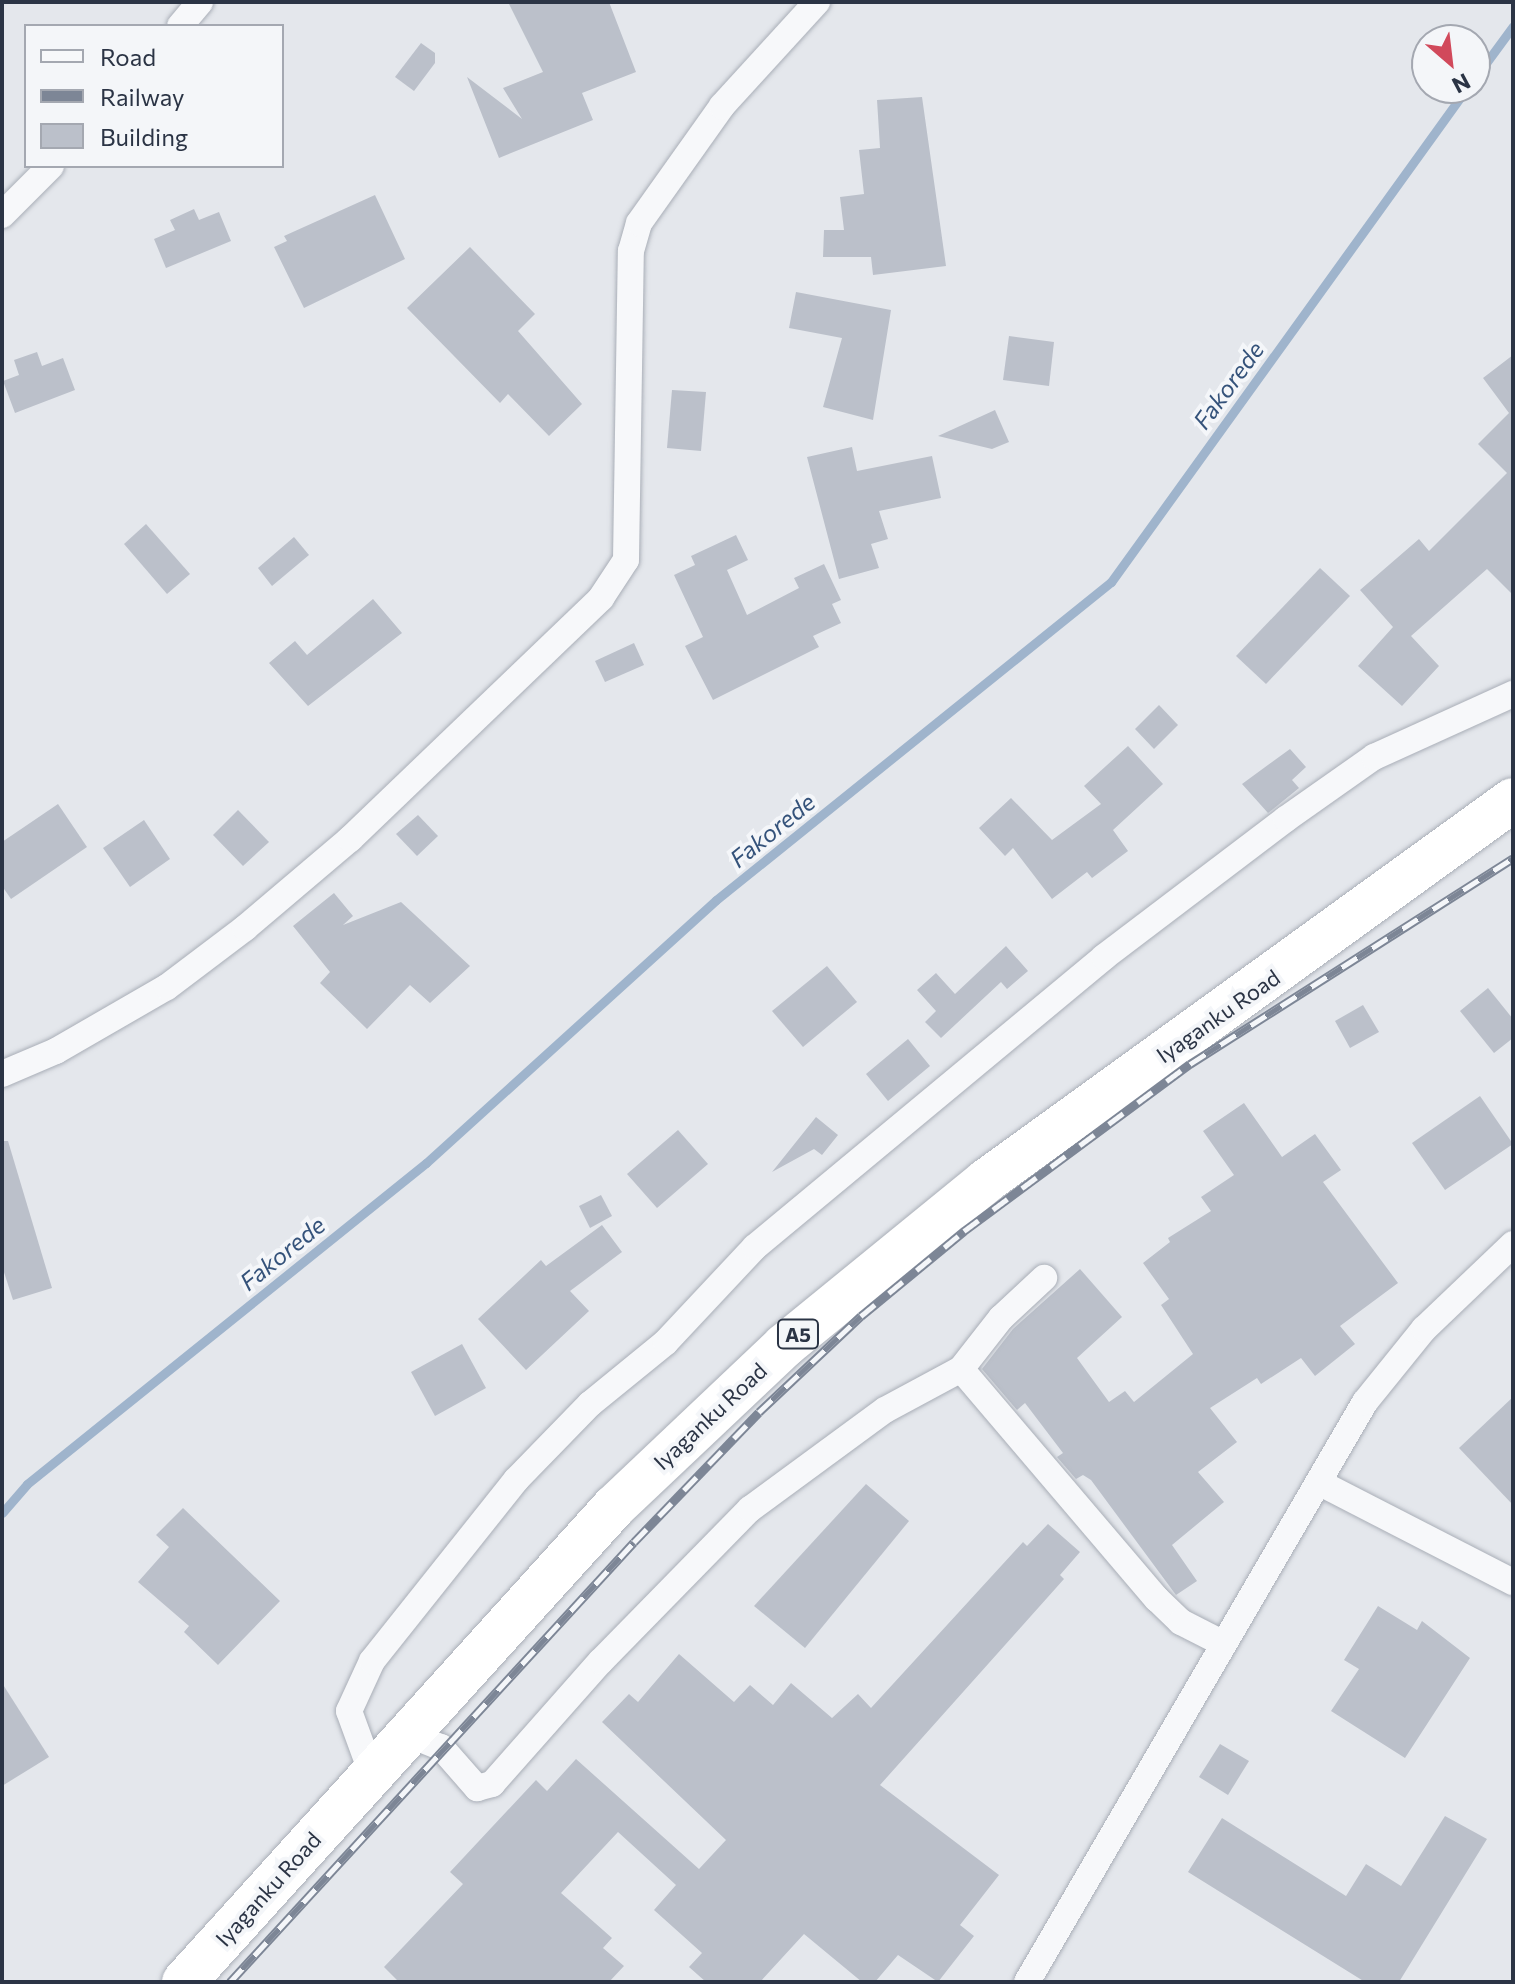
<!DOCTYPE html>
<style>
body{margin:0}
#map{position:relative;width:1515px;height:1984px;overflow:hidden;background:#e4e7ec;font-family:Commissioner,sans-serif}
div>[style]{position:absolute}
.stream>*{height:9px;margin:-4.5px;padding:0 4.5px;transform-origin:4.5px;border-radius:4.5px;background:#9fb4cc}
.building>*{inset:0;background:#bbc0ca}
.roads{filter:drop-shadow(0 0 2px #a9aeb7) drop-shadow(0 0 2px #a9aeb7)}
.minor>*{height:26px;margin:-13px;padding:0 13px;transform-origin:13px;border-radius:13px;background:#f7f8fa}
.trunk>*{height:44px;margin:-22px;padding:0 22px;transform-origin:22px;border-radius:22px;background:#fff}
.rail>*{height:9px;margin-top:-4.5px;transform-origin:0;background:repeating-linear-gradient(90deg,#f4f6f9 0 18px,#7d8696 0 36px);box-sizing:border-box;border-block:2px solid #7d8696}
span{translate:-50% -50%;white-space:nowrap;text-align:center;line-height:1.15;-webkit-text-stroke:8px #f4f6f9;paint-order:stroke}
.shield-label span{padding:2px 6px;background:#f4f6f9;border:2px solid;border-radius:6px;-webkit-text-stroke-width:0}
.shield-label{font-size:20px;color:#2b3445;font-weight:700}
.street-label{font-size:22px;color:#2b3445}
.water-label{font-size:24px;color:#34527a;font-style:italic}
.frame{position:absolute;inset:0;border:4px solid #2b3445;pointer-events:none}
.legend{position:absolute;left:24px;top:24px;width:260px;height:144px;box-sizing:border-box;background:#f4f6f9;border:2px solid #a4a8b1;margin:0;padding:10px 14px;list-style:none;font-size:24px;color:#2b3445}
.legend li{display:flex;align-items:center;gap:16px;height:40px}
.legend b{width:40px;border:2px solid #a4a8b1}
.north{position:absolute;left:1411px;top:24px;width:80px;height:80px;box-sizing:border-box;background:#f4f6f9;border:2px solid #a4a8b1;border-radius:50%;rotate:152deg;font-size:22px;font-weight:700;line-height:32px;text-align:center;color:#2b3445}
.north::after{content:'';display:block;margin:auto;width:28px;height:36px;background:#d1495b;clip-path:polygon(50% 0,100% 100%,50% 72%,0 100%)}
</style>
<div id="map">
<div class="stream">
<div style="left:1475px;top:78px;width:64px;rotate:-53.8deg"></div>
<div style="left:2px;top:1513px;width:38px;rotate:-49deg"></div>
<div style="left:27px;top:1484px;width:512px;rotate:-38.82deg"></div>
<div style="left:426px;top:1163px;width:391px;rotate:-42.2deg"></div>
<div style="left:716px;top:900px;width:507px;rotate:-38.84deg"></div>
<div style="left:1111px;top:582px;width:609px;rotate:-54.22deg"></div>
</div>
<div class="building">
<div style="clip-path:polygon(508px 2px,609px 2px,636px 72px,582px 93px,593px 120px,499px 158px,467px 77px,522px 119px,503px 88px,543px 72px)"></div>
<div style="clip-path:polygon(421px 43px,435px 53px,435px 63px,414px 91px,395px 77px)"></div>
<div style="clip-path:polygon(922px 97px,946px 266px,873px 275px,871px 257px,823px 257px,824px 230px,844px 230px,840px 197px,864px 194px,859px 150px,880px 148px,877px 100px)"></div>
<div style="clip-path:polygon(375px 195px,405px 259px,304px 308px,274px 247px,287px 241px,284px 236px)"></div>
<div style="clip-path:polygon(194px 209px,199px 220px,219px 212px,231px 241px,166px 268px,154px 239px,175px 230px,170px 220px)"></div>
<div style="clip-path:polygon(470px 247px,535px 314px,518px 331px,582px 404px,549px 436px,508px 394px,500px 403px,407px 308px)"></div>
<div style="clip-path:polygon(796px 292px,891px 310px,873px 420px,823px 407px,842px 338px,789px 328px)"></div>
<div style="clip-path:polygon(1009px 336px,1054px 342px,1049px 386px,1003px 380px)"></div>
<div style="clip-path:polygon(37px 352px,42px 366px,63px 358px,75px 390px,15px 413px,3px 381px,19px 375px,14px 360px)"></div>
<div style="clip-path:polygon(1513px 355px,1513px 595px,1487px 569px,1411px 636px,1439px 666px,1402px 706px,1358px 666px,1393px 627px,1360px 590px,1419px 539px,1429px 551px,1507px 473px,1478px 444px,1509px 413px,1483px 378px)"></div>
<div style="clip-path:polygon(672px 390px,706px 392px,701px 451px,667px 448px)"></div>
<div style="clip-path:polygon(995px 410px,1009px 442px,992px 449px,938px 436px)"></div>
<div style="clip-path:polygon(852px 447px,857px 471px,932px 456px,941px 498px,879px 511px,888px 539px,871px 544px,879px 568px,839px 579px,807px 457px)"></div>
<div style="clip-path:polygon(146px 524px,190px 574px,167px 594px,124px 544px)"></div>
<div style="clip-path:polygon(736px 535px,748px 560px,727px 570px,747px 615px,799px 588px,794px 578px,824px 564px,841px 600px,832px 604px,841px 623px,813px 636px,819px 647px,713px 700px,685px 646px,703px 637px,674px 575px,695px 565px,691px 556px)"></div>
<div style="clip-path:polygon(294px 537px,309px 555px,272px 586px,258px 568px)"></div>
<div style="clip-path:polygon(1320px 568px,1350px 596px,1266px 684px,1236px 656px)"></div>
<div style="clip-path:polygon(373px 599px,402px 633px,308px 706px,269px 663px,295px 641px,307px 655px)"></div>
<div style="clip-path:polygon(634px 643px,644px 665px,605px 682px,595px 661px)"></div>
<div style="clip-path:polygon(1159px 705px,1178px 725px,1154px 749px,1135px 729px)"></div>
<div style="clip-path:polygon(1128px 746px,1163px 784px,1113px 830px,1128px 851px,1092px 878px,1087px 872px,1052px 899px,1013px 848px,1005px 856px,979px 828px,1011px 798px,1052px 840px,1101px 804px,1084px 786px)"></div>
<div style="clip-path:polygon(1290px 749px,1306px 767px,1292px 780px,1299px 788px,1268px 813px,1242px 784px)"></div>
<div style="clip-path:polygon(58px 804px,87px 847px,11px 899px,2px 886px,2px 842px)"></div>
<div style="clip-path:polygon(238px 810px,269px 842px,243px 866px,213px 835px)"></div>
<div style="clip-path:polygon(418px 815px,438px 836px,417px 856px,396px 834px)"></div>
<div style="clip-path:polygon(144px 820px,170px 859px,130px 887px,103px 848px)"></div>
<div style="clip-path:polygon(334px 893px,353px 916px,343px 925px,401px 902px,470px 966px,430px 1003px,410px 985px,367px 1029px,320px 983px,330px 972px,293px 926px)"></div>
<div style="clip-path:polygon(1006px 946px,1028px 971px,1007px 989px,1001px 982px,941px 1038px,925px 1022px,936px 1011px,917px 990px,936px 973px,955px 994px)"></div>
<div style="clip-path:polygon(827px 966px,857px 1002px,803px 1047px,772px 1011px)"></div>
<div style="clip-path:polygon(1488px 988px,1513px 1019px,1513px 1038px,1494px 1053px,1460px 1011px)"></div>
<div style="clip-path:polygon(1363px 1005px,1379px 1032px,1350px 1048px,1335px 1021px)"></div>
<div style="clip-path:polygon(908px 1039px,930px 1066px,888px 1101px,866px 1074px)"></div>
<div style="clip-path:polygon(1480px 1096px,1513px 1144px,1445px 1190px,1412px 1143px)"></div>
<div style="clip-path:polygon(1244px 1103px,1282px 1157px,1315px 1134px,1341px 1170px,1323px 1182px,1398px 1283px,1340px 1326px,1355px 1344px,1315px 1376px,1301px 1358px,1261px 1384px,1257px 1378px,1210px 1408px,1237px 1442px,1198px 1472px,1224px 1502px,1172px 1545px,1197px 1581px,1176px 1595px,1091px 1480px,1083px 1475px,1076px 1479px,1057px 1457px,1063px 1453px,1025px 1403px,1017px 1410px,982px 1369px,1013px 1329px,1080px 1269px,1122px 1317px,1077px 1358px,1109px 1402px,1125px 1391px,1134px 1402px,1193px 1354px,1161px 1305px,1169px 1299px,1143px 1263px,1170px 1242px,1168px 1238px,1211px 1211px,1201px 1197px,1234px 1175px,1203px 1131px)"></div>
<div style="clip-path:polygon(816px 1117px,838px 1135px,822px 1155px,814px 1149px,772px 1172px)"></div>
<div style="clip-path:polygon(678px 1130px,708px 1164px,657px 1208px,627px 1174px)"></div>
<div style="clip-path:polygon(2px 1141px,8px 1141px,52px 1288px,13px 1300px,2px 1266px)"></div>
<div style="clip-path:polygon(601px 1195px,612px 1216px,590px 1228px,579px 1206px)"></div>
<div style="clip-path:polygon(602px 1225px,622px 1252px,570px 1291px,589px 1311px,526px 1370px,478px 1319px,541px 1260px,546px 1266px)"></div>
<div style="clip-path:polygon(462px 1344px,486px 1388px,435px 1416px,411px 1372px)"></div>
<div style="clip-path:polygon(1513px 1397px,1513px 1505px,1459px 1448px)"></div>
<div style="clip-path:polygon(866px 1484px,909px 1521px,805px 1648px,754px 1606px)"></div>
<div style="clip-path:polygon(183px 1508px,280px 1601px,218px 1665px,184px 1632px,189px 1626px,138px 1582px,169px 1547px,156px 1535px)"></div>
<div style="clip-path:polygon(1048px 1524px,1080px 1552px,1060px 1575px,1064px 1579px,880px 1785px,999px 1875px,960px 1925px,974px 1936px,938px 1982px,898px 1955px,875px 1982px,862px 1982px,804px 1934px,760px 1982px,706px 1982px,689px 1967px,702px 1953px,654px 1910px,676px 1885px,618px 1832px,561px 1893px,612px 1938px,603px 1948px,624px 1966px,609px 1982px,399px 1982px,384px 1967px,463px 1884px,450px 1872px,536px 1780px,547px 1791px,576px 1759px,699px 1869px,726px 1840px,602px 1722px,629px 1694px,638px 1702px,679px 1654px,734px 1702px,750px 1685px,773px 1705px,791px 1683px,832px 1718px,858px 1694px,871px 1708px,1023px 1542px,1027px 1546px)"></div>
<div style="clip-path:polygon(1378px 1606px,1417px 1630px,1422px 1621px,1470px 1658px,1405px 1758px,1331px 1711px,1359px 1669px,1344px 1660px)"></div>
<div style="clip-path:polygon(2px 1683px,49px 1757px,2px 1786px)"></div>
<div style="clip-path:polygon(1220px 1744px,1249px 1761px,1228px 1795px,1199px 1777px)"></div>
<div style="clip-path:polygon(1445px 1816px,1487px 1839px,1399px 1982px,1365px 1982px,1188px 1872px,1222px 1818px,1346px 1896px,1366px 1864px,1401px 1886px)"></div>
</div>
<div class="roads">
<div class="minor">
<div style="left:180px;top:26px;width:31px;rotate:-50deg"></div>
<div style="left:2px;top:215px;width:69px;rotate:-45deg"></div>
<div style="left:2px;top:1074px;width:59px;rotate:-23.1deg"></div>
<div style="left:56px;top:1051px;width:128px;rotate:-30deg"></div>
<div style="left:167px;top:987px;width:98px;rotate:-37.1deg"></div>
<div style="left:245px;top:928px;width:138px;rotate:-40.3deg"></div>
<div style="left:350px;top:839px;width:348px;rotate:-43.8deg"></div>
<div style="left:601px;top:598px;width:45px;rotate:-56.7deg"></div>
<div style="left:626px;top:560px;width:309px;rotate:-89.1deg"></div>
<div style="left:631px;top:251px;width:29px;rotate:-74deg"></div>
<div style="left:639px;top:223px;width:143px;rotate:-54.6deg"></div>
<div style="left:722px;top:106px;width:141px;rotate:-47.6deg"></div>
<div style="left:961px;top:1369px;width:302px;rotate:49.6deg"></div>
<div style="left:1157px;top:1599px;width:33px;rotate:44deg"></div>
<div style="left:1181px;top:1622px;width:48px;rotate:27.1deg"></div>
<div style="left:1320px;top:1483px;width:217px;rotate:27.2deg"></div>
<div style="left:408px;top:1734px;width:35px;rotate:22deg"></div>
<div style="left:441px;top:1747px;width:55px;rotate:48.7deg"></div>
<div style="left:477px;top:1788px;width:16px;rotate:-15deg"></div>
<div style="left:492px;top:1784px;width:164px;rotate:-48.5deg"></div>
<div style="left:601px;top:1661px;width:213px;rotate:-45.6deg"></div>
<div style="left:750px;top:1509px;width:167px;rotate:-36.3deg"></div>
<div style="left:885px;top:1410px;width:86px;rotate:-28.3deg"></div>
<div style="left:961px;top:1369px;width:65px;rotate:-51.9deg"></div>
<div style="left:1001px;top:1318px;width:59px;rotate:-42.9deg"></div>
<div style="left:372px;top:1774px;width:67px;rotate:-110.1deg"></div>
<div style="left:349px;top:1711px;width:55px;rotate:-65.3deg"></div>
<div style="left:372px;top:1661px;width:231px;rotate:-51.5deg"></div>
<div style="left:516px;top:1480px;width:106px;rotate:-45.8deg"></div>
<div style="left:590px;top:1404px;width:98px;rotate:-39.2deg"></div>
<div style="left:666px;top:1342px;width:130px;rotate:-46.9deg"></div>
<div style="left:755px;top:1247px;width:454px;rotate:-39.7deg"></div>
<div style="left:1104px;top:957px;width:228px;rotate:-37.2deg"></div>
<div style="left:1286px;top:819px;width:108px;rotate:-35.2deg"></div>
<div style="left:1374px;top:757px;width:153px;rotate:-24.4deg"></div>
<div style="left:1027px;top:1982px;width:671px;rotate:-59.77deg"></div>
<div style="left:1365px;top:1402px;width:94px;rotate:-51.1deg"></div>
<div style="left:1424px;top:1329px;width:123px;rotate:-43.7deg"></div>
</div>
<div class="trunk">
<div style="left:184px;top:1982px;width:641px;rotate:-47.85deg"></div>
<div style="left:614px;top:1507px;width:234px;rotate:-43.4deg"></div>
<div style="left:784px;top:1346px;width:261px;rotate:-39.2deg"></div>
<div style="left:986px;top:1181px;width:650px;rotate:-35.87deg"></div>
</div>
</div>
<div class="rail">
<div style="left:230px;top:1982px;width:597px;rotate:-47.44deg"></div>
<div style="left:634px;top:1542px;width:180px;rotate:-46.1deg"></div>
<div style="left:759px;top:1412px;width:140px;rotate:-43.3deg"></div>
<div style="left:861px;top:1316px;width:134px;rotate:-39.5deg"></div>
<div style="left:964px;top:1231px;width:281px;rotate:-36.5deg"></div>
<div style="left:1190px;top:1064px;width:383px;rotate:-32.5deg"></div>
</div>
<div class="shield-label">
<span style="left:798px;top:1334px">A5</span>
</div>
<div class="street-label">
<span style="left:1218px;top:1016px;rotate:-35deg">Iyaganku Road</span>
<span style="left:710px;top:1416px;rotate:-43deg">Iyaganku Road</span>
<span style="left:268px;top:1889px;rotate:-48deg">Iyaganku Road</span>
</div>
<div class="water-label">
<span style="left:1228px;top:385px;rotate:-54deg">Fakorede</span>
<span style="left:772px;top:830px;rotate:-39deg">Fakorede</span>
<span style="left:282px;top:1253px;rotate:-39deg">Fakorede</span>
</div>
<div class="frame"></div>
<ul class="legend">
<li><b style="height:10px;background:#f7f8fa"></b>Road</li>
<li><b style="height:10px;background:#7d8696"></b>Railway</li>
<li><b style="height:22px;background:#bbc0ca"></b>Building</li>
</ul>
<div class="north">N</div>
</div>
